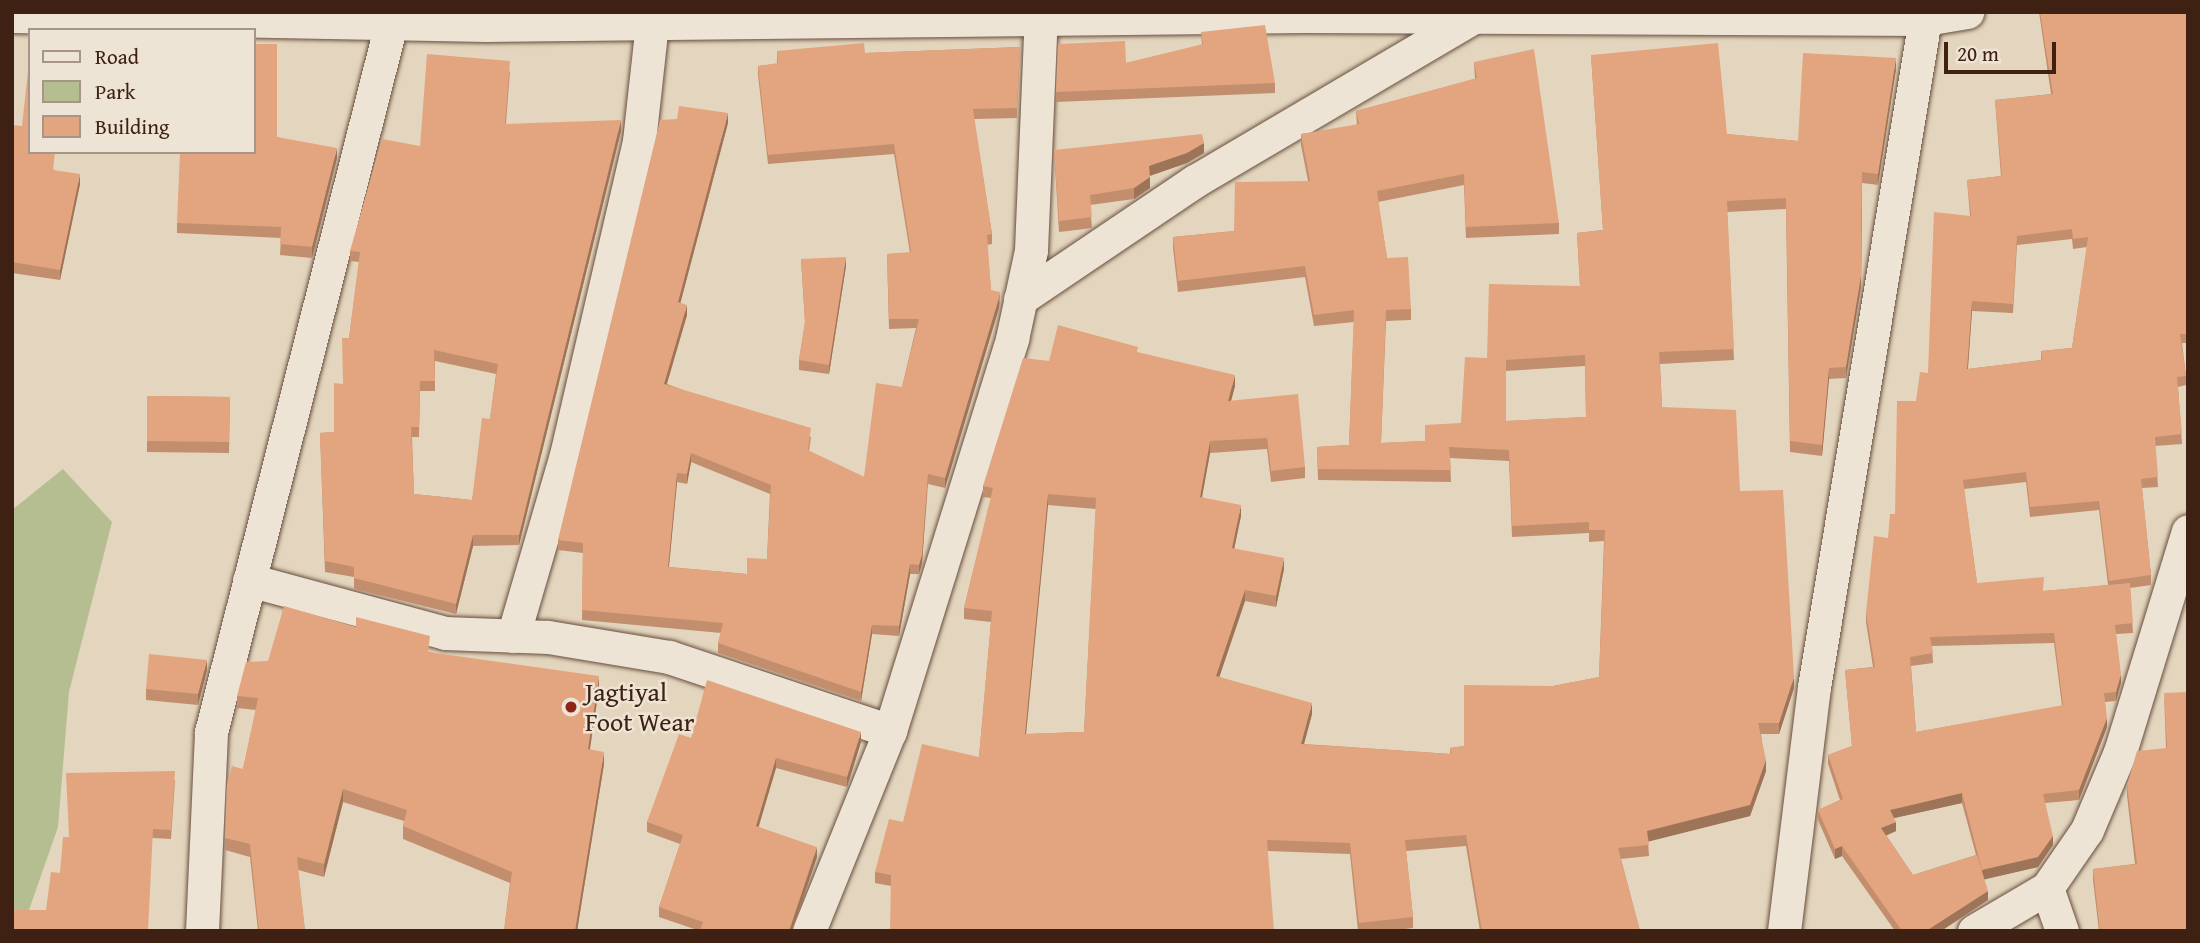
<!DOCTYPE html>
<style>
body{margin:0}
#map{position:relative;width:2200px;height:943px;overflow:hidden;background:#e4d6be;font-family:"Gentium Book Plus",serif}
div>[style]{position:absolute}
.green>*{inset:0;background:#b4be91}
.roads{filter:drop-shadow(0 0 2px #684e3e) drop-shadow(0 0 2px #684e3e)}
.street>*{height:33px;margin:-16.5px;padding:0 16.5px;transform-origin:16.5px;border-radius:16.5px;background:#ede4d5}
.wall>*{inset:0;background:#c28e6d}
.shaded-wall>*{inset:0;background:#9e7459}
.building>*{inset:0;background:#e2a57f}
.dots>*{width:19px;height:19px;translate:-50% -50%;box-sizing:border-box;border:4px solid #ede4d5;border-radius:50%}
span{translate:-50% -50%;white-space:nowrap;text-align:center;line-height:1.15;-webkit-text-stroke:5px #ede4d5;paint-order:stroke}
.poi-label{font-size:26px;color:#3e2113}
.left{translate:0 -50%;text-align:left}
.frame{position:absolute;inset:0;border:14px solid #3e2113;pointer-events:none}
.legend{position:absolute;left:28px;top:28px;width:228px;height:126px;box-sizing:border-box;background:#ede4d5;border:2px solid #a79687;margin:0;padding:9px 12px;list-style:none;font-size:21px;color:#3e2113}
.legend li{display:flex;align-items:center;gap:14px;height:35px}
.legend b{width:35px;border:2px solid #a79687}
.scale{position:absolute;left:1944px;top:42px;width:112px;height:32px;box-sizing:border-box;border:4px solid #3e2113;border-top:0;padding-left:9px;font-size:21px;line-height:24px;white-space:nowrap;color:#3e2113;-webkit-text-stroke:5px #ede4d5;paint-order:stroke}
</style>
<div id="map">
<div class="green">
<div style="clip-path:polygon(63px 469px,112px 522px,69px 692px,58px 827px,29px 910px,12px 911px,12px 510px)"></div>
</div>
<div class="roads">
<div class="street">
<div style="left:12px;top:16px;width:474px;rotate:1.1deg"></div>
<div style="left:486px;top:25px;width:819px;rotate:-0.63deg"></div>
<div style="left:1305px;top:16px;width:620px;rotate:0.28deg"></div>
<div style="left:1925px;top:19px;width:43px;rotate:-9.5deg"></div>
<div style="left:1020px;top:299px;width:211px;rotate:-34deg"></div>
<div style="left:1195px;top:181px;width:323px;rotate:-30.5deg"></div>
<div style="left:249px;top:580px;width:203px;rotate:15.1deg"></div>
<div style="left:445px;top:633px;width:103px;rotate:2.2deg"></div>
<div style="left:548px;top:637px;width:123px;rotate:9.4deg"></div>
<div style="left:669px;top:657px;width:233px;rotate:18.5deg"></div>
<div style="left:513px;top:636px;width:189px;rotate:-73.7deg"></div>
<div style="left:566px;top:455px;width:322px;rotate:-76.9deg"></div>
<div style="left:639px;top:141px;width:119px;rotate:-83.7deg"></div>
<div style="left:2047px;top:888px;width:46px;rotate:70.8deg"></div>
<div style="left:202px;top:931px;width:199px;rotate:-87.4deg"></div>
<div style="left:211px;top:732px;width:743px;rotate:-75.74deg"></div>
<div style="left:809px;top:931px;width:216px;rotate:-68deg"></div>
<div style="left:890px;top:731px;width:411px;rotate:-72.7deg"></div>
<div style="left:1012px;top:339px;width:91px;rotate:-77.9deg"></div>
<div style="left:1031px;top:250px;width:238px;rotate:-87.6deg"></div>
<div style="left:1784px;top:931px;width:246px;rotate:-83deg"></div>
<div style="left:1814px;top:687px;width:677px;rotate:-80.57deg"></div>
<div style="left:1974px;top:931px;width:85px;rotate:-30.5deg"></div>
<div style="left:2047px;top:888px;width:70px;rotate:-55.4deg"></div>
<div style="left:2087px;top:830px;width:85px;rotate:-67.1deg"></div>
<div style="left:2120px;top:752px;width:231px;rotate:-72.9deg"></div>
</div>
</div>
<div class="wall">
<div style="clip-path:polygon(evenodd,2039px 12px,2188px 12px,2188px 343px,2182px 343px,2186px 376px,2186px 385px,2178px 387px,2182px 444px,2155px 446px,2158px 487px,2142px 488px,2151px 575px,2151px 585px,2130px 588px,2133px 633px,2116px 634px,2121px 683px,2116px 701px,2105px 702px,2107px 727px,2079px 800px,2045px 803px,2053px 845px,2038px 867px,1984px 879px,1988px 900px,1941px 931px,1895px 931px,1842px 856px,1835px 859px,1818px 820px,1818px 810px,1840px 800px,1828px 764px,1828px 755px,1852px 746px,1845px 670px,1873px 667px,1866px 622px,1866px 613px,1895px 514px,1916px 401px,1928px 373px,1970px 216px,1967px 180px,2001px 176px,1995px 100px,2051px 94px,2039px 12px,2072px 239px,2073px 249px,2087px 247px,2072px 348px,2041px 351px,2041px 360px,1968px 369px,1972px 311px,2013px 313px,2017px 245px,2072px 239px,2039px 12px,2026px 482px,2030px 517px,2099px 510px,2108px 585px,2044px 591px,1977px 583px,1964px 489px,2026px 482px,2039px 12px,2054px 643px,2062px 706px,1916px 732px,1911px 666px,1933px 663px,1932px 646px,2054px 643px,2039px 12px,1962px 803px,1976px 855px,1913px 875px,1886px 835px,1896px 831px,1894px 818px,1962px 803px)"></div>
<div style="clip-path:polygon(1201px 32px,1275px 83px,1275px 93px,1056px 102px,1056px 92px,1126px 63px,1202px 45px)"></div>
<div style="clip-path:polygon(evenodd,1020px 47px,1017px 118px,974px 119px,992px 234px,992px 244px,987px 245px,991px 290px,1000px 302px,999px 308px,945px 488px,928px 484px,922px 564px,919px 574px,910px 574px,899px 636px,872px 634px,861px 701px,718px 653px,718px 643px,721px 633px,582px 620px,583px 553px,558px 550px,558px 540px,728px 123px,680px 303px,687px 315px,667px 384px,811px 437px,809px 451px,864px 477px,902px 387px,916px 328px,889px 329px,887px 254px,910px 253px,894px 154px,768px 164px,758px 75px,758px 66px,777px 64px,777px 51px,865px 53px,1020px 47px,691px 462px,770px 494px,767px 559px,747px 574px,669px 567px,677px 482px,687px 484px,691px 462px)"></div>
<div style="clip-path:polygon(evenodd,1591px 55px,1727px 134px,1798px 141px,1896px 69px,1878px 185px,1862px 183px,1861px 287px,1846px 378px,1829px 379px,1822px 456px,1790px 452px,1786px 209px,1727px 212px,1734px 360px,1660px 364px,1662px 407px,1740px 491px,1794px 688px,1779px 734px,1761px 734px,1766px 771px,1750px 816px,1648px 841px,1649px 856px,1621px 859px,1640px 931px,1480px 931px,1466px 846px,1406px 851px,1413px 917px,1413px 928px,1389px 931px,1358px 931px,1350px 854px,1268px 851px,891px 886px,875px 883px,875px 872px,903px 822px,979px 757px,991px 622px,964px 619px,964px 608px,991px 498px,983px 497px,983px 486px,1049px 361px,1138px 353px,1235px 386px,1231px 401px,1305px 467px,1305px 478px,1271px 482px,1267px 449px,1210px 453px,1202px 497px,1241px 516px,1234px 549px,1284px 569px,1276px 607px,1245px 601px,1219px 677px,1312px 714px,1304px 744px,1450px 754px,1450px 748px,1464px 746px,1553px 686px,1599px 677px,1604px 541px,1589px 542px,1589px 533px,1512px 537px,1509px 461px,1450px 458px,1451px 482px,1318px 480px,1317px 447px,1349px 445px,1354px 322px,1314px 326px,1305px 277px,1178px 292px,1173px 248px,1173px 237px,1234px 231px,1308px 181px,1301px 145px,1301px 134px,1357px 125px,1356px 111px,1475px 79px,1474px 62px,1559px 223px,1559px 234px,1466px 238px,1464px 185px,1378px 202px,1387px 258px,1411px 309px,1411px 320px,1386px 321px,1381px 443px,1425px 441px,1461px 423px,1487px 358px,1580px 286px,1577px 233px,1603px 230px,1591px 55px,1585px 366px,1586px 417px,1506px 421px,1506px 371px,1585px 366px,1591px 55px,1048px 505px,1096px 509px,1084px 732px,1026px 734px,1048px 505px)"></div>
<div style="clip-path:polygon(evenodd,510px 71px,506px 124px,621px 131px,519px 545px,473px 546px,456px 614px,354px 589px,354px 577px,325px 572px,320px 433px,334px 432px,343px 384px,359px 262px,350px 261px,350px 251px,420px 146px,510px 71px,435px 361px,496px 374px,490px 419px,472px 500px,414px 494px,412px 437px,419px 437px,420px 391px,435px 391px,435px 361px)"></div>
<div style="clip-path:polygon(12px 125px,54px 170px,80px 184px,60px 280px,12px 273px)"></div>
<div style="clip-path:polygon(277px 137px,337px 158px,312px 258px,280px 255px,281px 238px,177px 233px,177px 223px)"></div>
<div style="clip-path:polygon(1054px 150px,1204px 153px,1187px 163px,1150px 176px,1150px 188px,1134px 199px,1090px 205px,1092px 228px,1059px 232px)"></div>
<div style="clip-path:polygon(801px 259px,846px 266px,829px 374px,799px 370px,799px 360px,805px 323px)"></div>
<div style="clip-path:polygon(147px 396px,230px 397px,229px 453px,147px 452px)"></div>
<div style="clip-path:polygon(429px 652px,599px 688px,590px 749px,604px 764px,577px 931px,504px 931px,510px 883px,403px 839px,403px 826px,404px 821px,343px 802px,324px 877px,298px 870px,305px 931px,258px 931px,250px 857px,225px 850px,225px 838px,243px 769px,256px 710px,237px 708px,237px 696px)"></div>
<div style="clip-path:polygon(207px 670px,198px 705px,146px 700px,146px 689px)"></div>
<div style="clip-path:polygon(2164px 693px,2188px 931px,2099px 931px,2093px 880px,2093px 869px,2135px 864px,2127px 796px,2127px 785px,2166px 748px)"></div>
<div style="clip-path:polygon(691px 738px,861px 742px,847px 787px,776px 768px,758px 827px,817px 857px,792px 931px,700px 931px,659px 917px,659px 907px,680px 844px,647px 832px,647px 822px)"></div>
<div style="clip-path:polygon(175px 780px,171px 839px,153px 838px,46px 910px,60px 873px,69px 837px)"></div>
</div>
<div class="shaded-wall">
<div style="clip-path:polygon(1896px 58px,1896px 69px,1878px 185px,1878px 174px)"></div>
<div style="clip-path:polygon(728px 113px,728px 123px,678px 312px,678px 302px)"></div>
<div style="clip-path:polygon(621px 120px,621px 131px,519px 545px,519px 535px)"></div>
<div style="clip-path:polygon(1204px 143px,1204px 153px,1187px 163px,1149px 176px,1149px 166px)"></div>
<div style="clip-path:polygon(337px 148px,337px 158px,312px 258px,312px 247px)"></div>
<div style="clip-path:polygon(80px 174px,80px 184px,60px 280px,60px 270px)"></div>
<div style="clip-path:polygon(1150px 177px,1150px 188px,1134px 199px,1134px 188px)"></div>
<div style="clip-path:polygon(1862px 183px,1861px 287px,1846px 378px,1846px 367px)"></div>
<div style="clip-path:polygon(846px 257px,846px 266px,829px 374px,829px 365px)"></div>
<div style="clip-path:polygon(1000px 292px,999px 308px,945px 488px,945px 478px)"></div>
<div style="clip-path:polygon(1972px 301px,1972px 311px,1967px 379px,1967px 369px)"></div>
<div style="clip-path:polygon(687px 305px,687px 315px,664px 393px,664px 384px)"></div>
<div style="clip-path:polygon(1829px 368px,1829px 379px,1822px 456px,1822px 445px)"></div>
<div style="clip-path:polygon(1235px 375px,1235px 386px,1228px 412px,1228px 401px)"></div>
<div style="clip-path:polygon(1210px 441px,1210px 453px,1200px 508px,1200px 497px)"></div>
<div style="clip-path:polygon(691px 453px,691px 462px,687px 484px,687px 474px)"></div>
<div style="clip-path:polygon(677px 473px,677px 482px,668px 576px,668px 567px)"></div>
<div style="clip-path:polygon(928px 474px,922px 564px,919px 574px,919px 565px)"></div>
<div style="clip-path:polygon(1048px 494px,1048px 505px,1025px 745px,1025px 734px)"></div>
<div style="clip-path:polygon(1241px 505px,1241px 516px,1232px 559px,1232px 548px)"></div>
<div style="clip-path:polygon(473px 535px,473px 546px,456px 614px,456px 604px)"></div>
<div style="clip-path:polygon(1284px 558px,1284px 569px,1276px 607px,1276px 596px)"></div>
<div style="clip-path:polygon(910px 564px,910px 574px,899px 636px,899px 626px)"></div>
<div style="clip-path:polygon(1245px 590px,1245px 601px,1216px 687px,1216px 676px)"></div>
<div style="clip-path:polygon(872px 625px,872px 634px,861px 701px,861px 692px)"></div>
<div style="clip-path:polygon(207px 660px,207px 670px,198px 705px,198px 694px)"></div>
<div style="clip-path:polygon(2121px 674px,2121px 683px,2116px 701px,2116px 692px)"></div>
<div style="clip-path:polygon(599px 676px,599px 688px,588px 761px,588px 749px)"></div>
<div style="clip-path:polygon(1794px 677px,1794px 688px,1779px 734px,1779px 723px)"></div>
<div style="clip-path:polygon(1312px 703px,1312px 714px,1301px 755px,1301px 744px)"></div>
<div style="clip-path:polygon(2107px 718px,2107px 727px,2079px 800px,2079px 790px)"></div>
<div style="clip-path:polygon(861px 732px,861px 742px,847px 787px,847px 777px)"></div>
<div style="clip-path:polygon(604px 752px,604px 764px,577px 931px,575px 931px)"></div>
<div style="clip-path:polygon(776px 758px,776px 768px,756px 836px,756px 826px)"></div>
<div style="clip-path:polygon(1766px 760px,1766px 771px,1750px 816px,1647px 842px,1647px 831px)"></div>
<div style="clip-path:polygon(343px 789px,343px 802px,324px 877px,324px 864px)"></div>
<div style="clip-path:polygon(1962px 793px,1962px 803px,1890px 819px,1890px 810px)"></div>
<div style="clip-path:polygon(1896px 822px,1896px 831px,1881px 838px,1881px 828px)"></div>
<div style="clip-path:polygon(2053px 836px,2053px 845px,2038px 867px,1982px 880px,1982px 870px)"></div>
<div style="clip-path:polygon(1842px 846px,1842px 856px,1835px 859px,1835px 849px)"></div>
<div style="clip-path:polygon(817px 847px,817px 857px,792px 931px,789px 931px)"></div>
<div style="clip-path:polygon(1988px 891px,1988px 900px,1941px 931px,1926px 931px)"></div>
</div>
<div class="building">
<div style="clip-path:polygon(evenodd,2040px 12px,2188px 12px,2188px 334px,2180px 334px,2186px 376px,2177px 377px,2182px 434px,2155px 437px,2158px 477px,2141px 479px,2151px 575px,2109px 581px,2099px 501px,2030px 507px,2026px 472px,1963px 480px,1977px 583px,2044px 577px,2043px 591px,2130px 583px,2133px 623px,2115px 625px,2121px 674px,2116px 692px,2104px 693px,2107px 718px,2079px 790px,2043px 794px,2053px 836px,2038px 857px,1982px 870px,1962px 793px,1890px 810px,1896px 822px,1881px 828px,1913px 875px,1977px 855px,1988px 891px,1926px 931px,1902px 931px,1842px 846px,1835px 849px,1818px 810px,1843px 799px,1828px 755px,1852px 746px,1845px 670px,1875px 667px,1866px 613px,1874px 536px,1888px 538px,1890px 514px,1895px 514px,1897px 401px,1916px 401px,1920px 372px,1928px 373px,1934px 212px,1971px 216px,1967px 180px,2002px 176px,1995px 100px,2053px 94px,2040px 12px,2072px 229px,2073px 239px,2088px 237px,2072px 348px,2041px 351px,2042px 360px,1967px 369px,1972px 301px,2013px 304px,2017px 236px,2072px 229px,2040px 12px,2054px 633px,2063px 705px,1916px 732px,1910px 657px,1933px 653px,1930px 637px,2054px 633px)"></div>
<div style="clip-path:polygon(1265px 25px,1275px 83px,1056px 92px,1058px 44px,1125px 41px,1126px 63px,1203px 44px,1201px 32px)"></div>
<div style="clip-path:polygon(evenodd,864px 43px,865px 53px,1020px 47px,1017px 108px,973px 109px,992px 234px,987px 235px,991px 290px,1000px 292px,999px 298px,945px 478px,928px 474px,922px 555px,919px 565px,910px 564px,899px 626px,872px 625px,861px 692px,718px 643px,723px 623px,582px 610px,583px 543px,558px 540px,660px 120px,677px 119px,679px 106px,728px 113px,678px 302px,687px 305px,664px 384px,811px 428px,808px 450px,864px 477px,876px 383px,902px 387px,919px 319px,889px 319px,887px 254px,911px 252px,894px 144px,768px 155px,758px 66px,778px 63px,777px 51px,864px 43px,691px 453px,771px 485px,767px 559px,747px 558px,747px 574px,668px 567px,677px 473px,687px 474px,691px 453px)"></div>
<div style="clip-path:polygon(evenodd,1718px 43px,1727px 134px,1798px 141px,1803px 53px,1896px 58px,1878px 174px,1862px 172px,1861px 276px,1846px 367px,1829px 368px,1822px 445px,1790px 441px,1786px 198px,1727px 201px,1734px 349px,1659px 352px,1662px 407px,1736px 410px,1740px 491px,1783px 490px,1794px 677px,1779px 723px,1758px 723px,1766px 760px,1750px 805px,1647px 831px,1649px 845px,1618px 848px,1640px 931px,1482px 931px,1466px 835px,1405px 840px,1413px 917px,1359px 923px,1350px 843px,1267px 840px,1274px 931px,890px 931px,891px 875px,875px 872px,889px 819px,903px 822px,922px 744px,979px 757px,992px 611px,964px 608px,993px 488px,983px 486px,1023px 358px,1049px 361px,1058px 325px,1138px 347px,1137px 352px,1235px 375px,1228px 401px,1298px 394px,1305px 467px,1271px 471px,1267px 438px,1210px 441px,1200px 497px,1241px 505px,1232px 548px,1284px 558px,1276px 596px,1245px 590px,1216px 676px,1312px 703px,1301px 744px,1451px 754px,1450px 748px,1464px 746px,1464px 685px,1553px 686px,1599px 677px,1605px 530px,1589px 530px,1589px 522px,1512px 526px,1509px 450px,1449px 447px,1451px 470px,1318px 469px,1317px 447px,1349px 445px,1354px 310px,1314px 315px,1305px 266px,1178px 281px,1173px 237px,1234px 231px,1235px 182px,1310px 181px,1301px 134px,1359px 124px,1356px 111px,1477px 78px,1474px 62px,1534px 49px,1559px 223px,1466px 227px,1464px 174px,1377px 191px,1387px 258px,1408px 257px,1411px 309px,1386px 310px,1381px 443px,1425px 441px,1425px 425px,1461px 423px,1465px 357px,1487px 358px,1489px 284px,1580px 286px,1577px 233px,1603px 230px,1591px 55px,1718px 43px,1585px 355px,1586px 417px,1506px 421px,1506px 360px,1585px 355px,1718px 43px,1048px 494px,1096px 498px,1084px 732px,1025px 734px,1048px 494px)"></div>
<div style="clip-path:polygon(254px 44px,277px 44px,277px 137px,337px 148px,312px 247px,280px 244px,281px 227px,177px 223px,180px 152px,254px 152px)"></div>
<div style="clip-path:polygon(30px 53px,30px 152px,55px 152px,53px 170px,80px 174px,60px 270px,12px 262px,12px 125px,22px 126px)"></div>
<div style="clip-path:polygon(evenodd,427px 54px,510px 61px,505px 124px,621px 120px,519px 535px,473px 535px,456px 604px,354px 578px,354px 567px,325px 561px,320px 433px,334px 432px,334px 383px,343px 384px,342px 338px,349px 338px,360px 252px,350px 251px,382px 139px,420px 146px,427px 54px,434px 350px,498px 364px,490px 419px,482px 418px,472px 500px,414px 494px,411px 427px,419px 427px,420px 381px,435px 381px,434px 350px)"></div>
<div style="clip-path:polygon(1202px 134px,1204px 143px,1187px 153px,1149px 166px,1150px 177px,1134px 188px,1090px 195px,1092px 217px,1059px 221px,1054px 150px)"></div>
<div style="clip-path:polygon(846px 257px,829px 365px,799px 360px,805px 321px,801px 259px)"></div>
<div style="clip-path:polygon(147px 396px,230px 397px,229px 442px,147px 441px)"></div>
<div style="clip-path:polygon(284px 606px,356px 627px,356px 617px,430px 636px,428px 652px,599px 676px,588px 749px,604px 752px,575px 931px,504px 931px,512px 872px,403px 826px,407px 810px,343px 789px,324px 864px,297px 857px,305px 931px,259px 931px,250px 844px,225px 838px,227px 784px,232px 766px,243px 769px,258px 698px,237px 696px,246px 662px,268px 661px)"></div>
<div style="clip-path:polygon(149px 654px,207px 660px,198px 694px,146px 689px)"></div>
<div style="clip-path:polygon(707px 680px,861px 732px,847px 777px,776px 758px,756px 826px,817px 847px,789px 931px,703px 931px,700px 930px,703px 922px,659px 907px,683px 835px,647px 822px,679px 734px,691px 738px)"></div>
<div style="clip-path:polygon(2188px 692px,2188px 931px,2100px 931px,2093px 869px,2137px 864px,2127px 785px,2137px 751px,2167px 748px,2164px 693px)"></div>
<div style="clip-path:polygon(175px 771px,171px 830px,153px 829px,148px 931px,12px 931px,12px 910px,46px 910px,51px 872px,60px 873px,63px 837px,69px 837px,66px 773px)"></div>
</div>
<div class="dots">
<div style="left:571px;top:707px;background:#8f2418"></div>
</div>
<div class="poi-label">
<span class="left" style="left:585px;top:707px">Jagtiyal<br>Foot Wear</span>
</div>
<div class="frame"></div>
<ul class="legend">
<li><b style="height:9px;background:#ede4d5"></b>Road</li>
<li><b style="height:19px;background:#b4be91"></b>Park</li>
<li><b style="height:19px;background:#e2a57f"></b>Building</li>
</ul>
<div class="scale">20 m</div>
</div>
